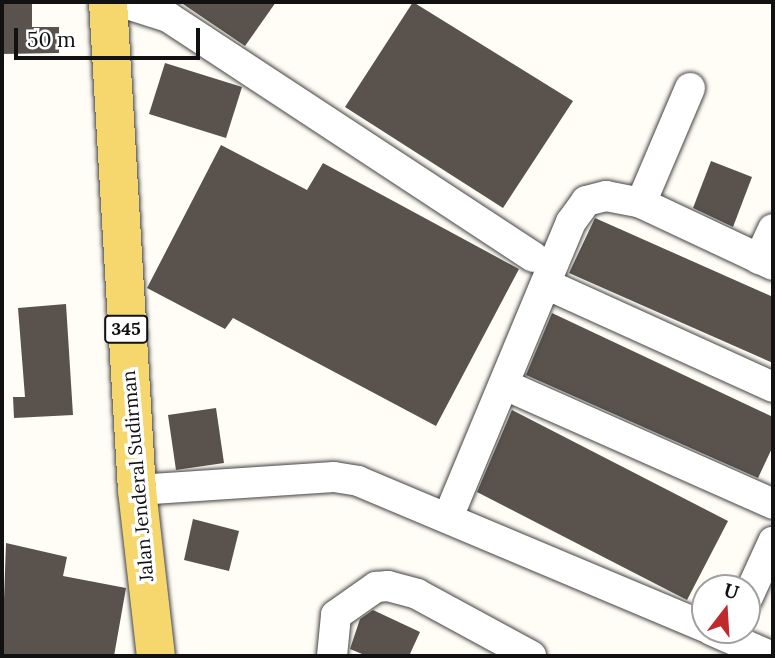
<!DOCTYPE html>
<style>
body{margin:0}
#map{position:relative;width:775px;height:658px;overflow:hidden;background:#fffdf5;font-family:Lora,serif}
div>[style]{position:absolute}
.building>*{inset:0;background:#59524d}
.roads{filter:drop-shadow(0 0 2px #444) drop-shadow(0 0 2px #444)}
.minor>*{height:30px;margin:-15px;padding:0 15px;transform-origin:15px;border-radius:15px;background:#fff}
.major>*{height:38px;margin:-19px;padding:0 19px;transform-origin:19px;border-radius:19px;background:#f5d76e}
span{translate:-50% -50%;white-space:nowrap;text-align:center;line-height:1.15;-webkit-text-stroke:7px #fff;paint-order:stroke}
.shield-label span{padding:2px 5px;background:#fff;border:2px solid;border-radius:5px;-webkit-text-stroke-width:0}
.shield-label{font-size:18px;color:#111;font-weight:700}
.street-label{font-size:19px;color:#111}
.frame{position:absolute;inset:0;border:4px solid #111;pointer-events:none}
.north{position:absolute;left:691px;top:574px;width:70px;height:70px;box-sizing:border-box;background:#fff;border:2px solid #a0a0a0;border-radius:50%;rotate:17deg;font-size:19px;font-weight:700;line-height:28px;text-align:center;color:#111}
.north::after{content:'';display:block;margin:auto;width:24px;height:32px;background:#bf2a2f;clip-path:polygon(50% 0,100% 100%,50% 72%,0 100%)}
.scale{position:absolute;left:14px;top:28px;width:186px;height:32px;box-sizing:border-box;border:4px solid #111;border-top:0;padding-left:9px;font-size:21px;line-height:24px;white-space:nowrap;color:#111;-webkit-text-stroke:5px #fff;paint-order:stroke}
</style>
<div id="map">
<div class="building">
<div style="clip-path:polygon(2px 2px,32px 2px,32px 27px,59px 27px,59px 53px,2px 54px)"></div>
<div style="clip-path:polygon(180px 2px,276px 2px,245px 46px)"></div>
<div style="clip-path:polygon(413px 2px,573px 101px,503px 208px,345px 107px)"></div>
<div style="clip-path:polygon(165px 63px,242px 87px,226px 138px,149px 114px)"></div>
<div style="clip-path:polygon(221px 145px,307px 190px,323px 163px,519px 269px,436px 426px,233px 318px,225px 329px,147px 288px)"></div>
<div style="clip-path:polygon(711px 161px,752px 177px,733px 227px,693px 208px)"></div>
<div style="clip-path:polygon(595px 218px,773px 297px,773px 363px,569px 273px)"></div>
<div style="clip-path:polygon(66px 304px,73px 415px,14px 418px,13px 397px,25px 397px,18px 308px)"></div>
<div style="clip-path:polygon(552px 313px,773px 417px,773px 446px,758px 478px,526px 375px)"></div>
<div style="clip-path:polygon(216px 408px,224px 463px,176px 470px,168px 415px)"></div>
<div style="clip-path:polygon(512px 410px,728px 521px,687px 600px,477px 492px)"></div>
<div style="clip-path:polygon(193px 519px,239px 531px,229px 571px,184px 560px)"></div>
<div style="clip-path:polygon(6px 543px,67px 557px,63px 576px,126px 588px,114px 656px,2px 656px)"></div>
<div style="clip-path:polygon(373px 610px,420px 632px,409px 656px,367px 656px,350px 649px,360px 619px)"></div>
</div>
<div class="roads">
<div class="minor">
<div style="left:121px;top:2px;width:49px;rotate:17.7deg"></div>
<div style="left:168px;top:17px;width:437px;rotate:33.3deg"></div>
<div style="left:641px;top:203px;width:125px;rotate:-66.9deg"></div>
<div style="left:759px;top:259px;width:33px;rotate:-65deg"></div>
<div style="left:546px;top:284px;width:249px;rotate:24.4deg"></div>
<div style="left:505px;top:385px;width:293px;rotate:23.9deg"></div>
<div style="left:137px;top:490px;width:197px;rotate:-3.8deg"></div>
<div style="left:334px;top:477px;width:24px;rotate:9deg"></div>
<div style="left:358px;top:481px;width:376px;rotate:22.8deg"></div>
<div style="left:449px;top:515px;width:317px;rotate:-67.4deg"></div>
<div style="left:571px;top:222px;width:26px;rotate:-54deg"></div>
<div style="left:586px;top:201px;width:21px;rotate:-14deg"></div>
<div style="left:606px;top:196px;width:36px;rotate:11deg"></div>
<div style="left:641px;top:203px;width:146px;rotate:25.2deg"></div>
<div style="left:747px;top:599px;width:63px;rotate:-65.5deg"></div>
<div style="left:711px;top:630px;width:64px;rotate:23.8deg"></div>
<div style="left:332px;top:656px;width:41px;rotate:-84.4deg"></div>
<div style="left:336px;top:615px;width:49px;rotate:-35deg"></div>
<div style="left:376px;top:587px;width:12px;rotate:-5deg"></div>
<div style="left:388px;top:586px;width:30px;rotate:15deg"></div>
<div style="left:417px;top:594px;width:130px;rotate:28.5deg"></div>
</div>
<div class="major">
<div style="left:108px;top:2px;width:489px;rotate:86.6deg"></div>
<div style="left:137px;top:490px;width:167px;rotate:83.5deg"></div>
</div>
</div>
<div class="shield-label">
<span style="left:126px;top:329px">345</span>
</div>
<div class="street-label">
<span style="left:138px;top:476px;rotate:-95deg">Jalan Jenderal Sudirman</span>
</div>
<div class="frame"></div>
<div class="north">U</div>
<div class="scale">50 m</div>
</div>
